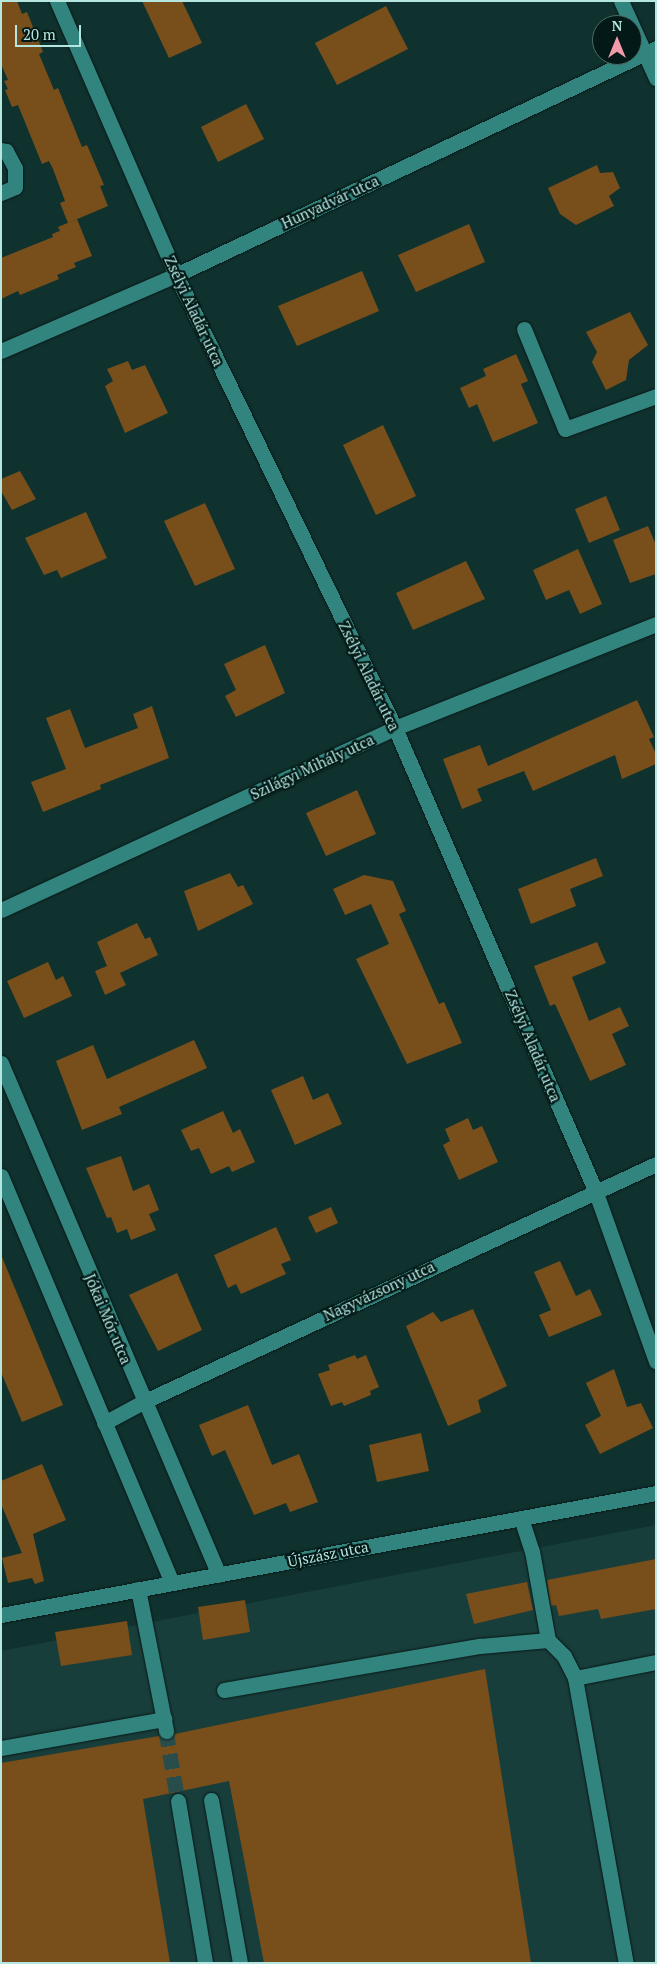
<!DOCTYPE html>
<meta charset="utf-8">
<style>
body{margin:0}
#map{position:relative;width:657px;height:1964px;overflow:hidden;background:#10322f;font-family:"PT Serif",serif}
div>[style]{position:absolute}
.built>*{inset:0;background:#183e3b}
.building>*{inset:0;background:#784e1b}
.minor-tunnel>*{height:15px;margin-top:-7.5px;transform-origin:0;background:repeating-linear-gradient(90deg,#294d4a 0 15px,transparent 0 23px)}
.roads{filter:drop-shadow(0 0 1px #091716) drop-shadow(0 0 1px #091716)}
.minor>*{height:15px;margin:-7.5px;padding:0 7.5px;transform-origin:7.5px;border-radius:7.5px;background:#32857e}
span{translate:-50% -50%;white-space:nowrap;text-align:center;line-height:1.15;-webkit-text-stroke:4.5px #021917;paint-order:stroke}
.street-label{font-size:15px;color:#b6e6e0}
.frame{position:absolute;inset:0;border:2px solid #b6e6e0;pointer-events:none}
.north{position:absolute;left:592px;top:15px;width:50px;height:50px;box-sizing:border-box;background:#021917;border:1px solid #4a6b67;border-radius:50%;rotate:0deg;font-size:14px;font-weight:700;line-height:20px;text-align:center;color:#b6e6e0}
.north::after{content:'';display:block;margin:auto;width:18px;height:22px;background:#f39aaa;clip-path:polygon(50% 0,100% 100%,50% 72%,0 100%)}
.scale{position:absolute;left:15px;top:25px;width:66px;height:22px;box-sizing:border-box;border:2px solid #b6e6e0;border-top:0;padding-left:6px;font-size:15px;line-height:18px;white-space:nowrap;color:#b6e6e0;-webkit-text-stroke:4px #021917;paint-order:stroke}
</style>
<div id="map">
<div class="built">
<div style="clip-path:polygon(656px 1525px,656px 1963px,1px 1963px,1px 1651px)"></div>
</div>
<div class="building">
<div style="clip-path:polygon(1px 1px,17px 1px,22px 14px,27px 12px,43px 52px,39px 54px,54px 90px,58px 88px,82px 147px,87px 145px,104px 185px,100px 186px,108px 206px,68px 223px,60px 203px,65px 201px,53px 169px,49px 161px,42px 164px,18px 105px,12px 107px,5px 90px,8px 89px,4px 81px,8px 80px,1px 64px)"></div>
<div style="clip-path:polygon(142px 1px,182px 1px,202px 43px,169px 58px)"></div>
<div style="clip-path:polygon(386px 6px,408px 49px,337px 85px,315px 43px)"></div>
<div style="clip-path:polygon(246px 104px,264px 139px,218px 162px,201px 127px)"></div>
<div style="clip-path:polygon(597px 165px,600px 173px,613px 172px,620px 188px,609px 196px,614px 206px,576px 225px,560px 214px,548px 188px)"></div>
<div style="clip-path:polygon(77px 219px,92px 256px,74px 263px,76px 267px,57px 275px,59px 279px,20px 295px,18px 291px,1px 299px,1px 258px,53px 237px,52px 234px,60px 231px,58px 227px)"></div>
<div style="clip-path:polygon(469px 224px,485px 262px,416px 292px,398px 255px)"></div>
<div style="clip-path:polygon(362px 271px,379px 311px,297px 346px,278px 306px)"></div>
<div style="clip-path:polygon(630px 312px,648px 345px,629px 360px,626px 380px,606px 390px,592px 362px,597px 352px,586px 332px)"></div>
<div style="clip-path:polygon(516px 354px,528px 381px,521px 384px,538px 423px,493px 442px,477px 404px,469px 408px,460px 388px,486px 376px,483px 369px)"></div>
<div style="clip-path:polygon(128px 361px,132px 370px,145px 365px,168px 413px,125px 433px,105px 386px,113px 381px,107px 369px)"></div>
<div style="clip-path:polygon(383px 425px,416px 496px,376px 515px,343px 445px)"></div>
<div style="clip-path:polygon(20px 471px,36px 499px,12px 510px,1px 491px,1px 479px)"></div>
<div style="clip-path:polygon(606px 496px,620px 530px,589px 543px,575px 509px)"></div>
<div style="clip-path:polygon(205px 503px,235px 569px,195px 586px,164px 521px)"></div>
<div style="clip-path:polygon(86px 512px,107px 558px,61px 578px,57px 570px,44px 575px,25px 538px)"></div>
<div style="clip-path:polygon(648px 526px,656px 545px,656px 574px,630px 583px,613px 540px)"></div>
<div style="clip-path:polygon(578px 549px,602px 604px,580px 614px,569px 590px,546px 600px,533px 570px)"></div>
<div style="clip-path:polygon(466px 561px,485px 599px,413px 630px,396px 593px)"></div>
<div style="clip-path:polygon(265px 645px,285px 693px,236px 717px,225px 696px,236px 690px,224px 664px)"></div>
<div style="clip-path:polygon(637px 700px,654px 737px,649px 739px,656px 754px,656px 764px,622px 779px,615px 755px,533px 791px,524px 771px,477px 789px,482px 801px,462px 809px,443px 759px,480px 745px,488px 766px)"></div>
<div style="clip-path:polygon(152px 706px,169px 758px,100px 785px,101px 789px,43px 812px,31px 782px,66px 769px,46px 718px,70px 709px,85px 748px,138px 728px,133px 714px)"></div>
<div style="clip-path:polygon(357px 790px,376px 834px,326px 856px,306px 813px)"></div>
<div style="clip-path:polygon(596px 858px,603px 876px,570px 889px,576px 906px,531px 924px,518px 889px)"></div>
<div style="clip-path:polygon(230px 873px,238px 887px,243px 885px,253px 904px,198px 931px,184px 891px)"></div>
<div style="clip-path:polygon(364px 875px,393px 881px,406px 911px,399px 914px,439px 1004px,444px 1002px,462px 1043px,407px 1064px,356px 959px,389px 944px,371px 904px,345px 915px,333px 889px)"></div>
<div style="clip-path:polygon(137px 923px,145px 939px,150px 937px,158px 955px,120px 973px,126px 985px,105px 995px,95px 971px,107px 966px,97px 942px)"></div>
<div style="clip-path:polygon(597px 942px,606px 963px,572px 977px,589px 1021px,620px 1007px,629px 1026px,612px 1034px,626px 1065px,590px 1081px,555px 1004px,550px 1006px,534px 966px)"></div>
<div style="clip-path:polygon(48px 962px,56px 980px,63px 976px,72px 996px,24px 1018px,7px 981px)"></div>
<div style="clip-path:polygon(194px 1040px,207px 1068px,119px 1107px,122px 1114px,82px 1130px,56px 1061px,93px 1045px,107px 1079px)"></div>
<div style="clip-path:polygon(303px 1076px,313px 1100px,328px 1093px,342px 1124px,295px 1145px,271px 1090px)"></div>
<div style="clip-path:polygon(223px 1111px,233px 1133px,240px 1129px,255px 1162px,232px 1172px,229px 1166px,211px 1174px,199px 1148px,191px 1151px,181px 1130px)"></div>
<div style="clip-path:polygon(468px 1118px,473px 1130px,482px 1126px,498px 1162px,459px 1180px,443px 1145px,450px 1141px,445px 1129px)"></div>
<div style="clip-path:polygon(121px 1156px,133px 1191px,149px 1184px,159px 1210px,149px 1214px,156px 1230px,131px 1240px,127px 1229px,117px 1233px,111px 1217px,107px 1218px,86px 1168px)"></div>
<div style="clip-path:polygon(331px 1207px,338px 1223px,316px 1233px,308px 1217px)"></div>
<div style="clip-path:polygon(276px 1227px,291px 1260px,281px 1264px,286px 1274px,241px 1294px,236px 1284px,228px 1288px,214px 1255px)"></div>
<div style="clip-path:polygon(2px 1257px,63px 1405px,22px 1422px,1px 1372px)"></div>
<div style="clip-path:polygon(560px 1261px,576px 1296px,590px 1289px,602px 1315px,549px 1337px,539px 1315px,551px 1310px,534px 1272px)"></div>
<div style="clip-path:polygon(177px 1273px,202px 1330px,158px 1351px,129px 1295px)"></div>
<div style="clip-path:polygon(473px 1309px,507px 1386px,478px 1400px,481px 1412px,448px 1426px,406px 1326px,433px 1312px,441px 1322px)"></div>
<div style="clip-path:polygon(355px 1355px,357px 1359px,366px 1355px,379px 1387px,370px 1391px,371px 1395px,344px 1406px,342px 1402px,331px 1406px,318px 1374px,330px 1370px,328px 1365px)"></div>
<div style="clip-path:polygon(614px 1369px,627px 1407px,641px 1403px,653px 1428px,600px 1454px,585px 1425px,601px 1416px,586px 1383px)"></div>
<div style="clip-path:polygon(248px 1405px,272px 1465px,299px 1454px,318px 1502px,290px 1512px,286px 1503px,254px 1515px,225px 1450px,212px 1456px,199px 1425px)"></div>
<div style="clip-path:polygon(421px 1433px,429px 1471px,377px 1482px,369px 1445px)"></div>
<div style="clip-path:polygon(42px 1464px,66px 1520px,33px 1534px,44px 1581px,35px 1584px,32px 1578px,8px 1583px,2px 1558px,22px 1553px,1px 1504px,1px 1481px)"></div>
<div style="clip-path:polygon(656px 1559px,656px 1609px,601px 1619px,598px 1609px,559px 1616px,556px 1605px,551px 1606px,547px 1580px)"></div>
<div style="clip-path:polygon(527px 1582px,533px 1610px,474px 1624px,466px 1594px)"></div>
<div style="clip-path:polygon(245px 1600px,250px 1632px,203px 1640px,198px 1607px)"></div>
<div style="clip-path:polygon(127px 1621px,132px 1655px,61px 1666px,55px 1632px)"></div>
<div style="clip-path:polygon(485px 1669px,531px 1963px,264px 1963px,229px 1781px,143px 1799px,170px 1963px,1px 1963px,1px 1763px,159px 1736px,167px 1740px,175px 1734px)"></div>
</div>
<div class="minor-tunnel">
<div style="left:166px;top:1731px;width:71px;rotate:80.3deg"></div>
</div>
<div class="roads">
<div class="minor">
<div style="left:57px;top:1px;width:299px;rotate:66.5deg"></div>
<div style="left:176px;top:275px;width:503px;rotate:64.2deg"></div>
<div style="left:395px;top:728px;width:503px;rotate:66.59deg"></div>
<div style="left:595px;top:1190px;width:182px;rotate:70.4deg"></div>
<div style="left:621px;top:1px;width:85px;rotate:65.6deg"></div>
<div style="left:1px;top:150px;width:5px;rotate:11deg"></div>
<div style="left:6px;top:151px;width:19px;rotate:62deg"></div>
<div style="left:15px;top:168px;width:19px;rotate:90deg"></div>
<div style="left:15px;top:187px;width:15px;rotate:157deg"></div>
<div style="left:524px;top:329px;width:108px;rotate:67.7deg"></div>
<div style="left:565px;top:429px;width:97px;rotate:-19.9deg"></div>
<div style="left:1px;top:351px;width:191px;rotate:-23.5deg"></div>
<div style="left:176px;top:275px;width:531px;rotate:-25.31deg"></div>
<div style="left:1px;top:910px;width:434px;rotate:-24.8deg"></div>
<div style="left:395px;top:728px;width:281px;rotate:-21.7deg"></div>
<div style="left:1px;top:1063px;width:556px;rotate:66.94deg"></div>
<div style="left:1px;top:1176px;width:441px;rotate:67.2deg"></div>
<div style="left:104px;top:1423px;width:44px;rotate:-28.3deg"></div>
<div style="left:143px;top:1402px;width:566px;rotate:-24.89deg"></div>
<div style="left:521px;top:1518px;width:35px;rotate:72deg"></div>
<div style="left:532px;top:1551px;width:90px;rotate:79.8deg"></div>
<div style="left:548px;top:1640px;width:23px;rotate:45deg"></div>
<div style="left:564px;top:1656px;width:25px;rotate:63deg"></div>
<div style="left:575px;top:1678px;width:290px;rotate:79.9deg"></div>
<div style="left:138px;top:1589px;width:145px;rotate:78.8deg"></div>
<div style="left:1px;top:1615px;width:666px;rotate:-10.55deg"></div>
<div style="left:575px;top:1678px;width:83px;rotate:-11.2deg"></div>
<div style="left:224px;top:1690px;width:260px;rotate:-9.8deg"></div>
<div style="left:480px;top:1646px;width:68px;rotate:-5deg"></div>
<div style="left:1px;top:1748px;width:166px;rotate:-10.1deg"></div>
<div style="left:211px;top:1800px;width:166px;rotate:79.9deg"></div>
<div style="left:178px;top:1801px;width:164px;rotate:80.5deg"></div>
</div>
</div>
<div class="street-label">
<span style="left:330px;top:202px;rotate:-25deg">Hunyadvár utca</span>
<span style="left:194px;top:311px;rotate:65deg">Zsélyi Aladár utca</span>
<span style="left:369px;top:676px;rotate:64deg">Zsélyi Aladár utca</span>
<span style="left:312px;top:767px;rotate:-25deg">Szilágyi Mihály utca</span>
<span style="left:533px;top:1046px;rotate:67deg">Zsélyi Aladár utca</span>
<span style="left:379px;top:1291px;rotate:-25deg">Nagyvázsony utca</span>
<span style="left:108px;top:1319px;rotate:67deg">Jókai Mór utca</span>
<span style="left:328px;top:1554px;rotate:-11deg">Újszász utca</span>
</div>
<div class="frame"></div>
<div class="north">N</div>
<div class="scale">20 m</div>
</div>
